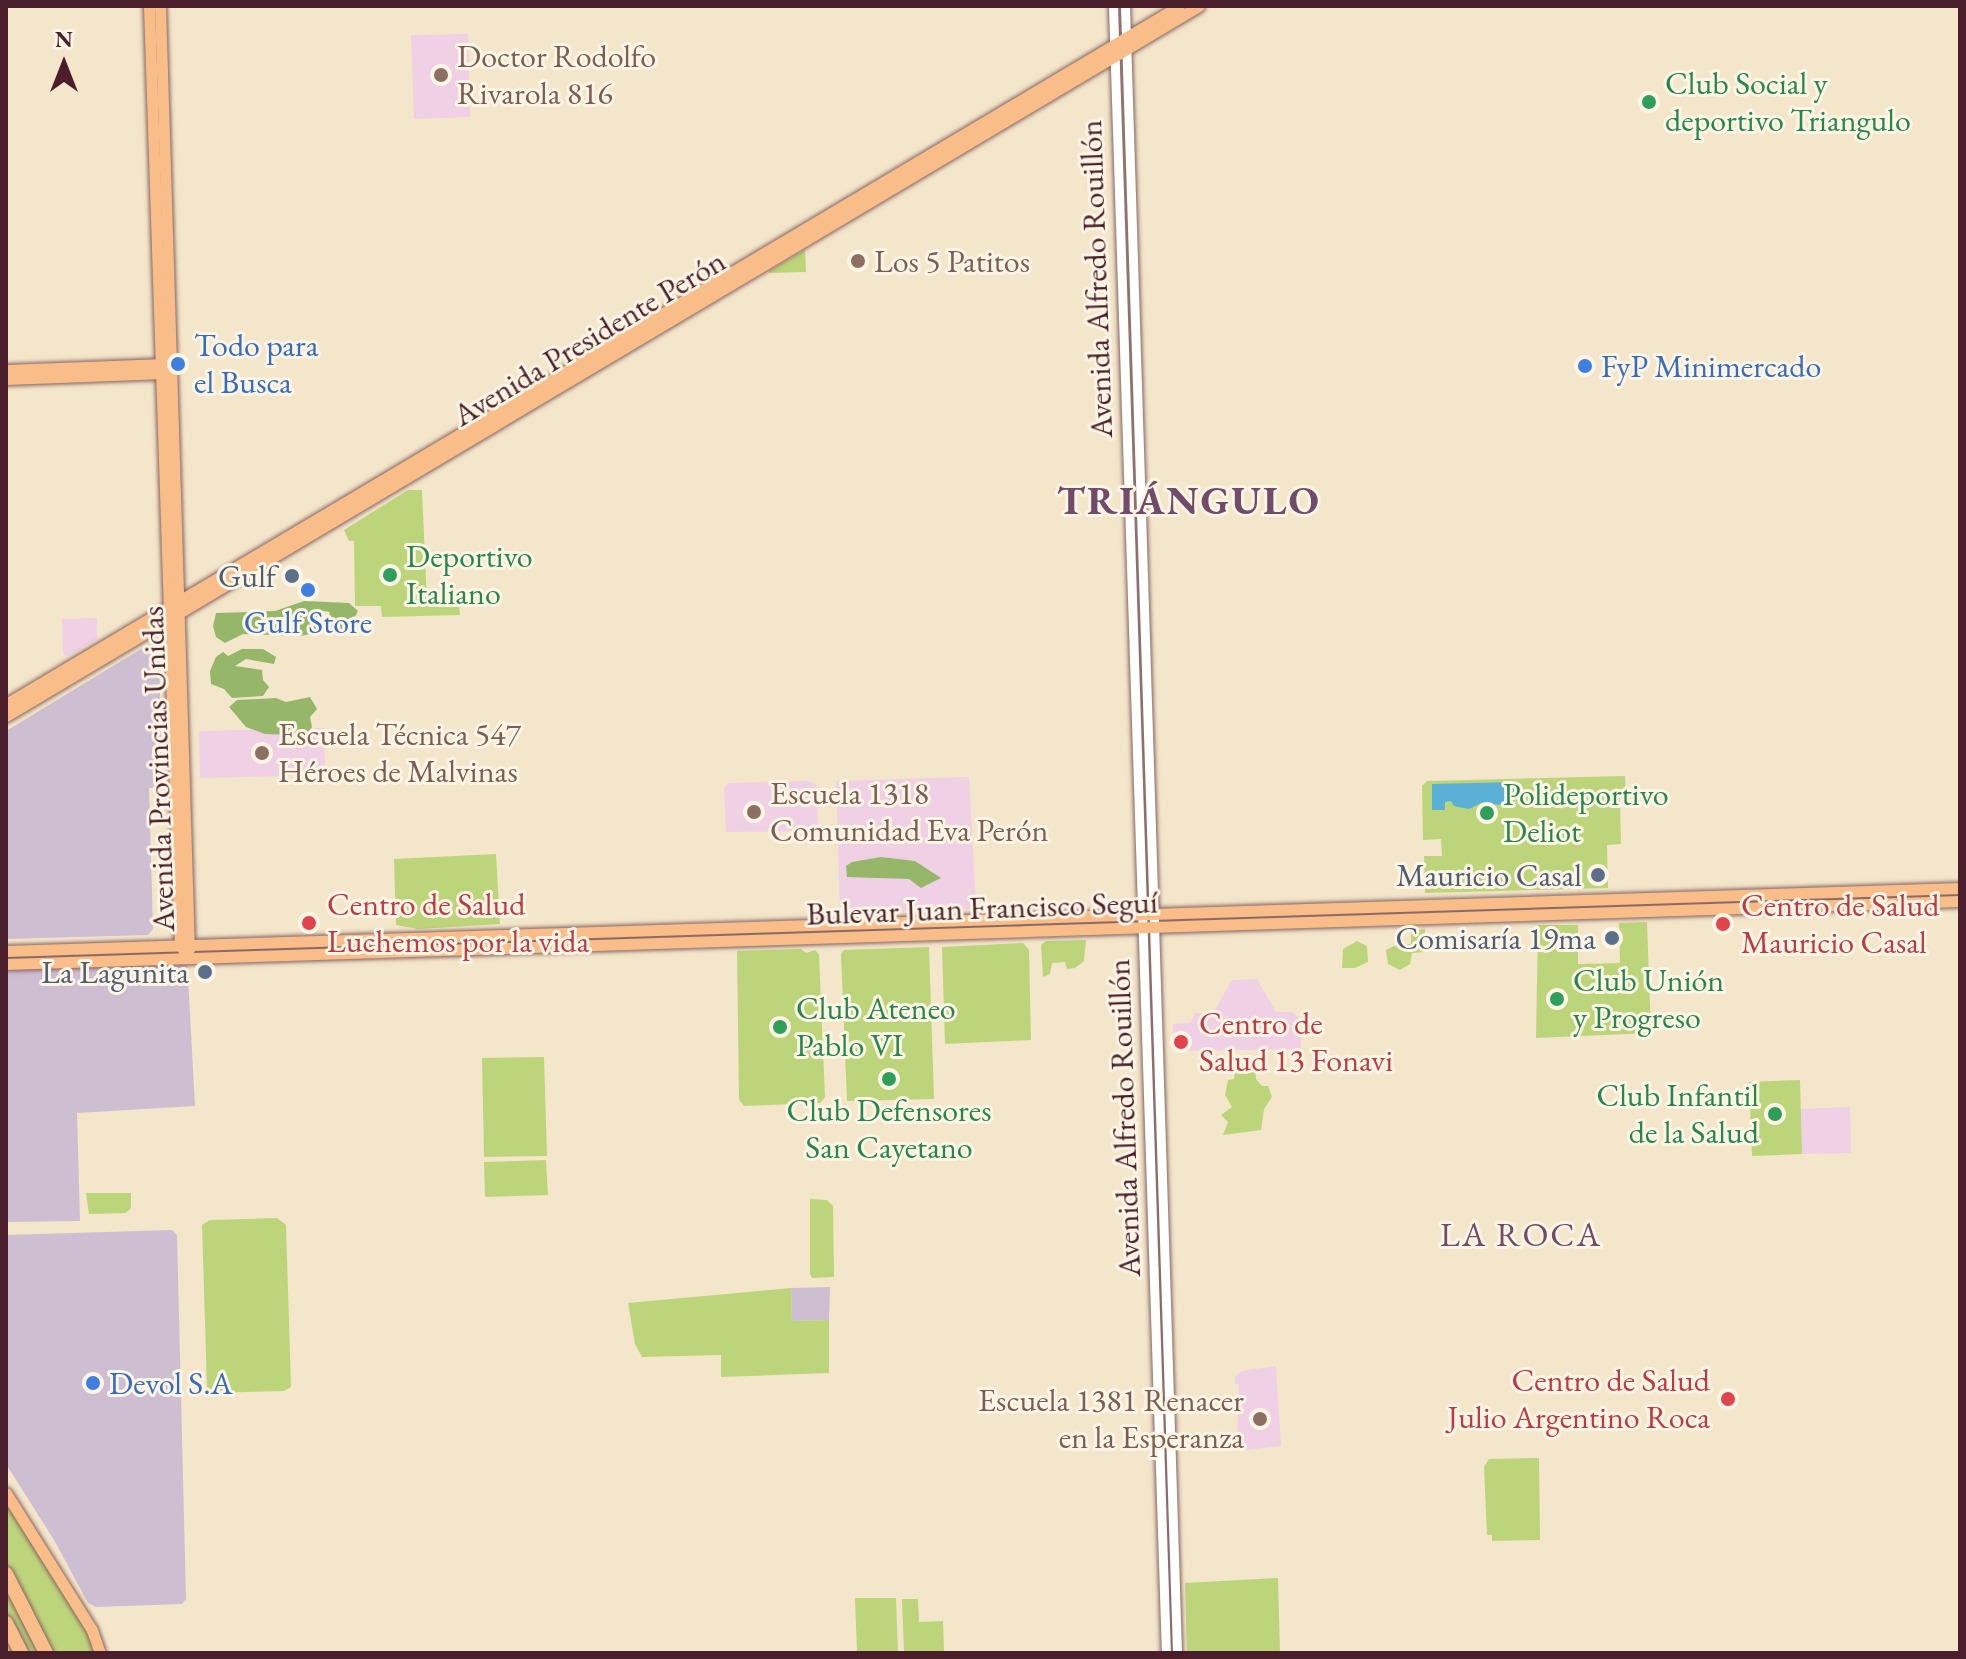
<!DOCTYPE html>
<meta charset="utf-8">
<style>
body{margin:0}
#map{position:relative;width:1966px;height:1659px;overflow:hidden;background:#f4e6cb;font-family:"EB Garamond",serif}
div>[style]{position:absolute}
.built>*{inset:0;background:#f0d0e5}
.industrial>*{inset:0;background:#cebed2}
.green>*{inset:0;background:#bdd57a}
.forest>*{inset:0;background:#96b66a}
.water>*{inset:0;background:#5bb0d7}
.roads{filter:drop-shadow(0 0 2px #866563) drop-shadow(0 0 2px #866563)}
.minor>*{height:9px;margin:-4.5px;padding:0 4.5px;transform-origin:4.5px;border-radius:4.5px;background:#fff}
.major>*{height:11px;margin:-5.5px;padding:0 5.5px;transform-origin:5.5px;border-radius:5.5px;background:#f8bd89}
.highway>*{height:14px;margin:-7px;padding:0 7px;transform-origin:7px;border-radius:7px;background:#f8bd89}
.dots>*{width:22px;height:22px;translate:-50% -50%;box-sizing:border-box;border:4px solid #fcf5e5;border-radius:50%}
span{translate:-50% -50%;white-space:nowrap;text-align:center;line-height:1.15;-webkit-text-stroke:6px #fcf5e5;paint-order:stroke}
.education-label{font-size:32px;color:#785e54}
.left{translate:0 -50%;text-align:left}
.right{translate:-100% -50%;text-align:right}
.leisure-label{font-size:32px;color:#27864d}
.street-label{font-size:32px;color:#4a1f2b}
.shop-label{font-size:32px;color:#366cbe}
.service-label{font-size:32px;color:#4e5e75}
.health-label{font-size:32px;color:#be3a42}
.neighbourhood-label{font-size:34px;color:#704c6a;letter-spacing:2px}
.district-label{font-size:40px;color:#704c6a;font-weight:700;letter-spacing:2px}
.frame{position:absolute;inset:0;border:8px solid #4a1f2b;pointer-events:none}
.north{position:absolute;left:24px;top:24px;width:80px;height:80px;-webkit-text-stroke:6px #fcf5e5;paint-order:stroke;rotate:0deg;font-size:22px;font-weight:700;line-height:32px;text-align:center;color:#4a1f2b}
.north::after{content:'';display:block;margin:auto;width:28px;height:36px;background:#4a1f2b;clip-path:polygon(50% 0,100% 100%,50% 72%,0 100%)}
</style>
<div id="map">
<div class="built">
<div style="clip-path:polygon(468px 34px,470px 117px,414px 119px,411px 35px)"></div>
<div style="clip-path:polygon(97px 618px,97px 639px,68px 656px,63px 654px,62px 619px)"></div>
<div style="clip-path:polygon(324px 728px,325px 775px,200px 778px,199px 731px)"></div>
<div style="clip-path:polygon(969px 777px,976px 904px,972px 909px,840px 913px,836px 781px)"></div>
<div style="clip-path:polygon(809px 781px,817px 786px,818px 831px,726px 832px,724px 788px,728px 783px)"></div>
<div style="clip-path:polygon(1257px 979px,1276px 1012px,1293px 1012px,1300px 1020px,1301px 1049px,1174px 1051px,1173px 1024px,1190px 1023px,1196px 1013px,1213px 1013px,1232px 980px)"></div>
<div style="clip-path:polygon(1850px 1107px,1851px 1153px,1802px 1154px,1800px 1109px)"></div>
<div style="clip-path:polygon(1276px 1366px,1281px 1446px,1245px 1450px,1237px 1447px,1239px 1384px,1235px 1384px,1235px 1377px,1241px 1371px)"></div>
</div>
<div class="industrial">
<div style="clip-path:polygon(151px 643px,159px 649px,162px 787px,149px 788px,153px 929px,148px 935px,6px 939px,6px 731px)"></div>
<div style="clip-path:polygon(187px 959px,195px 1106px,77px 1113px,80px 1221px,6px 1222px,6px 964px)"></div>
<div style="clip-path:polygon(172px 1230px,177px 1235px,186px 1599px,182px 1604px,96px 1607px,88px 1603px,54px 1540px,6px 1464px,6px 1235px)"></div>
<div style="clip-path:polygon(830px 1287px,829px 1320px,792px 1321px,791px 1288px)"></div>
</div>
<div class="green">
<div style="clip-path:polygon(805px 250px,806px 272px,769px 273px,769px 271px)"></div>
<div style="clip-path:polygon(408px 490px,422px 490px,427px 602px,459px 603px,460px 615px,382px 617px,381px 606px,355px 606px,354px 541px,349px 541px,344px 530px)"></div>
<div style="clip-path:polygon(1625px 776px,1626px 798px,1620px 798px,1621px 844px,1607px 845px,1608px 888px,1425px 893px,1424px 856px,1442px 856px,1441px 839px,1423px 840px,1422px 786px,1427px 781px)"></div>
<div style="clip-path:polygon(496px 854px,500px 924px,418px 929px,396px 925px,394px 859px)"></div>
<div style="clip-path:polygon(1647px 922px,1651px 1033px,1536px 1038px,1538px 925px,1578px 925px,1578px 964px,1620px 963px,1619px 923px)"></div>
<div style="clip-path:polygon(1425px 929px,1425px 952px,1412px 953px,1410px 964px,1400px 970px,1388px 964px,1386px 950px,1396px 945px,1411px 944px,1411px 931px)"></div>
<div style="clip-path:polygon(1086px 940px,1084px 961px,1075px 968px,1067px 969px,1065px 962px,1052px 963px,1050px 974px,1043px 977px,1041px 945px,1046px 941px)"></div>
<div style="clip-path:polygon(1357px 941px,1367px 946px,1368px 962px,1355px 968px,1342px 968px,1343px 949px)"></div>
<div style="clip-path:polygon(1023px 943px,1029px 950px,1031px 1040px,945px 1044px,942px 947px)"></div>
<div style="clip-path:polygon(929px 947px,934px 1099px,847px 1101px,841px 954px,844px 950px)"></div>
<div style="clip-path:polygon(801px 949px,806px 953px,815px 950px,819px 954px,825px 1097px,820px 1103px,744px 1106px,739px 1100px,737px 951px)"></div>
<div style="clip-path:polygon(544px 1057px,547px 1156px,484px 1157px,482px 1058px)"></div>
<div style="clip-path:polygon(1235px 1065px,1255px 1065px,1256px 1079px,1262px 1086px,1268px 1086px,1272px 1097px,1264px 1109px,1261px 1130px,1223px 1135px,1228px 1122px,1221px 1115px,1232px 1107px,1225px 1095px,1228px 1080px,1234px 1079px)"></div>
<div style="clip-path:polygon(1800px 1080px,1802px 1154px,1752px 1156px,1749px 1082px)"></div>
<div style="clip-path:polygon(546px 1160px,548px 1195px,485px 1197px,484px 1162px)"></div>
<div style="clip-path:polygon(86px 1193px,131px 1193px,131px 1208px,126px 1213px,89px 1214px)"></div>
<div style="clip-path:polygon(810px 1199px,827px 1200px,833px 1206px,834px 1277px,812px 1278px,810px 1274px)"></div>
<div style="clip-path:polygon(277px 1218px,286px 1225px,291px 1387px,284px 1391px,211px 1393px,207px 1388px,202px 1225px,210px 1220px)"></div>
<div style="clip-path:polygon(791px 1288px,792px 1321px,829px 1320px,829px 1373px,721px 1377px,721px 1355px,642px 1357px,635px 1344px,628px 1303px)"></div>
<div style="clip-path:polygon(1539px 1458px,1540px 1540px,1492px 1541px,1492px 1535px,1487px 1535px,1484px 1467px,1489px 1459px)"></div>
<div style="clip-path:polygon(6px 1493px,100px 1653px,6px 1653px)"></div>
<div style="clip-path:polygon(1278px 1578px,1280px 1653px,1187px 1653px,1185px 1583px)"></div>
<div style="clip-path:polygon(855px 1598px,896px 1598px,898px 1653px,857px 1653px)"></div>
<div style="clip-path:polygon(902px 1599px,918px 1599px,919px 1622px,943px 1621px,944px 1653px,904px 1653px)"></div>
</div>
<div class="forest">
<div style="clip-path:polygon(304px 601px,349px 603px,358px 611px,348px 630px,331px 631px,327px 621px,330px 612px,324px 611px,319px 618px,321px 632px,300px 636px,243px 634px,225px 643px,216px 637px,213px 626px,216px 613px,275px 611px)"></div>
<div style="clip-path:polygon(242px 649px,263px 649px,276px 657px,274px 664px,246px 659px,235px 666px,262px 670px,263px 680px,269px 687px,263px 696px,232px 698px,224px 689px,211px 684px,210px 671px,216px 657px,223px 652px,228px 656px)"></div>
<div style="clip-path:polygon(310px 697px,317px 709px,310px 717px,312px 727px,308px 732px,291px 735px,265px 734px,246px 727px,229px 707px,237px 700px,276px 698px,286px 702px)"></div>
<div style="clip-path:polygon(881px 857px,915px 861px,941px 878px,921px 888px,909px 879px,847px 877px,846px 866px,852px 862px)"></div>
</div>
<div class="water">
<div style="clip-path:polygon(1517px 782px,1516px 789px,1501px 805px,1481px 803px,1469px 809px,1454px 806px,1451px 801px,1445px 802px,1445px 810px,1432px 810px,1432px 784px)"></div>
</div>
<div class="roads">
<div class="minor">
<div style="left:1113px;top:6px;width:1648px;rotate:88.16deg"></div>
<div style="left:1125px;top:6px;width:1648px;rotate:88.19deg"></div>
</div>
<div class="major">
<div style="left:149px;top:6px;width:940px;rotate:88.11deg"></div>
<div style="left:180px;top:945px;width:7px;rotate:56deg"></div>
<div style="left:160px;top:6px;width:944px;rotate:88.24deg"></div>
<div style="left:6px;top:370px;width:159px;rotate:-2.2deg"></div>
<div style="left:6px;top:379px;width:159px;rotate:-2.2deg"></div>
<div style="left:6px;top:704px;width:1365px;rotate:-30.75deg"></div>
<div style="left:6px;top:716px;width:1388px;rotate:-30.76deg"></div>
<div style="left:6px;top:951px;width:1955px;rotate:-1.85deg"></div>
<div style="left:6px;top:964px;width:1955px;rotate:-1.85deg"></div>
<div style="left:6px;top:1493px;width:162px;rotate:57.9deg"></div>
<div style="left:92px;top:1630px;width:24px;rotate:71deg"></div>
</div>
<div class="highway">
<div style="left:6px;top:1574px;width:89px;rotate:63.1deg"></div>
<div style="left:6px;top:1623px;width:34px;rotate:63deg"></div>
</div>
</div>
<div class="dots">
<div style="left:441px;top:75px;background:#8d6e63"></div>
<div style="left:1649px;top:102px;background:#2e9e5b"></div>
<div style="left:858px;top:261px;background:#8d6e63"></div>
<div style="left:178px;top:364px;background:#3f7fe0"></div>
<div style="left:1585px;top:366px;background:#3f7fe0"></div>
<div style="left:390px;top:575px;background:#2e9e5b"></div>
<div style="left:292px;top:576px;background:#5c6f8a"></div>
<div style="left:308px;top:590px;background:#3f7fe0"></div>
<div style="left:262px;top:753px;background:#8d6e63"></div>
<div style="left:754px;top:812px;background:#8d6e63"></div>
<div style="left:1487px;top:813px;background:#2e9e5b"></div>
<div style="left:1598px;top:875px;background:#5c6f8a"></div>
<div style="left:309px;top:923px;background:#e0444e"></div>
<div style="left:1723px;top:924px;background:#e0444e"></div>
<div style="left:1612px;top:938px;background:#5c6f8a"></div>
<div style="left:205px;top:972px;background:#5c6f8a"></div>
<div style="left:1557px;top:999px;background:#2e9e5b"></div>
<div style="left:780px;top:1027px;background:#2e9e5b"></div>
<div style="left:1181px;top:1042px;background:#e0444e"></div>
<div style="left:889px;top:1079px;background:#2e9e5b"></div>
<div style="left:1775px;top:1114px;background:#2e9e5b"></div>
<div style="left:93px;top:1383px;background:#3f7fe0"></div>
<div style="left:1728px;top:1399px;background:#e0444e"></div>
<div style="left:1260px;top:1419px;background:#8d6e63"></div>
</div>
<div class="education-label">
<span class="left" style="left:457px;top:75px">Doctor Rodolfo<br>Rivarola 816</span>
<span class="left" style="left:874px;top:261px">Los 5 Patitos</span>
<span class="left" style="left:278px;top:753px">Escuela Técnica 547<br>Héroes de Malvinas</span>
<span class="left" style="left:770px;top:812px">Escuela 1318<br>Comunidad Eva Perón</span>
<span class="right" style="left:1244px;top:1419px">Escuela 1381 Renacer<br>en la Esperanza</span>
</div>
<div class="leisure-label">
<span class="left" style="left:1665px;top:102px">Club Social y<br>deportivo Triangulo</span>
<span class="left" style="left:406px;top:575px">Deportivo<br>Italiano</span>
<span class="left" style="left:1503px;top:813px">Polideportivo<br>Deliot</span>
<span class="left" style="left:1573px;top:999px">Club Unión<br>y Progreso</span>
<span class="left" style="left:796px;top:1027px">Club Ateneo<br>Pablo VI</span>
<span class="right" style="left:1759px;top:1114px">Club Infantil<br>de la Salud</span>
<span style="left:889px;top:1129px">Club Defensores<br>San Cayetano</span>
</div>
<div class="street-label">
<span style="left:1096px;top:279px;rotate:-92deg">Avenida Alfredo Rouillón</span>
<span style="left:589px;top:338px;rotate:-31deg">Avenida Presidente Perón</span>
<span style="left:158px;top:769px;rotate:-92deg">Avenida Provincias Unidas</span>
<span style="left:982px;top:908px;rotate:-2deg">Bulevar Juan Francisco Seguí</span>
<span style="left:1124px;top:1118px;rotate:-92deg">Avenida Alfredo Rouillón</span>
</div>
<div class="shop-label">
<span class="left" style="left:194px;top:364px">Todo para<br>el Busca</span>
<span class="left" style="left:1601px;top:366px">FyP Minimercado</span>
<span style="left:308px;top:622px">Gulf Store</span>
<span class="left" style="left:109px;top:1383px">Devol S.A</span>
</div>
<div class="service-label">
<span class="right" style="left:276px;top:576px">Gulf</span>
<span class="right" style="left:1582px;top:875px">Mauricio Casal</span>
<span class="right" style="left:1596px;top:938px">Comisaría 19ma</span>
<span class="right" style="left:189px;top:972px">La Lagunita</span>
</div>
<div class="health-label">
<span class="left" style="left:327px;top:923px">Centro de Salud<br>Luchemos por la vida</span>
<span class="left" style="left:1741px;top:924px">Centro de Salud<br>Mauricio Casal</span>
<span class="left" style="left:1199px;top:1042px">Centro de<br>Salud 13 Fonavi</span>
<span class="right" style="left:1710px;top:1399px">Centro de Salud<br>Julio Argentino Roca</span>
</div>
<div class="neighbourhood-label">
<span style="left:1521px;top:1235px">LA ROCA</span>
</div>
<div class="district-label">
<span style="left:1189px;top:500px">TRIÁNGULO</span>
</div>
<div class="frame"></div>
<div class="north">N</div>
</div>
